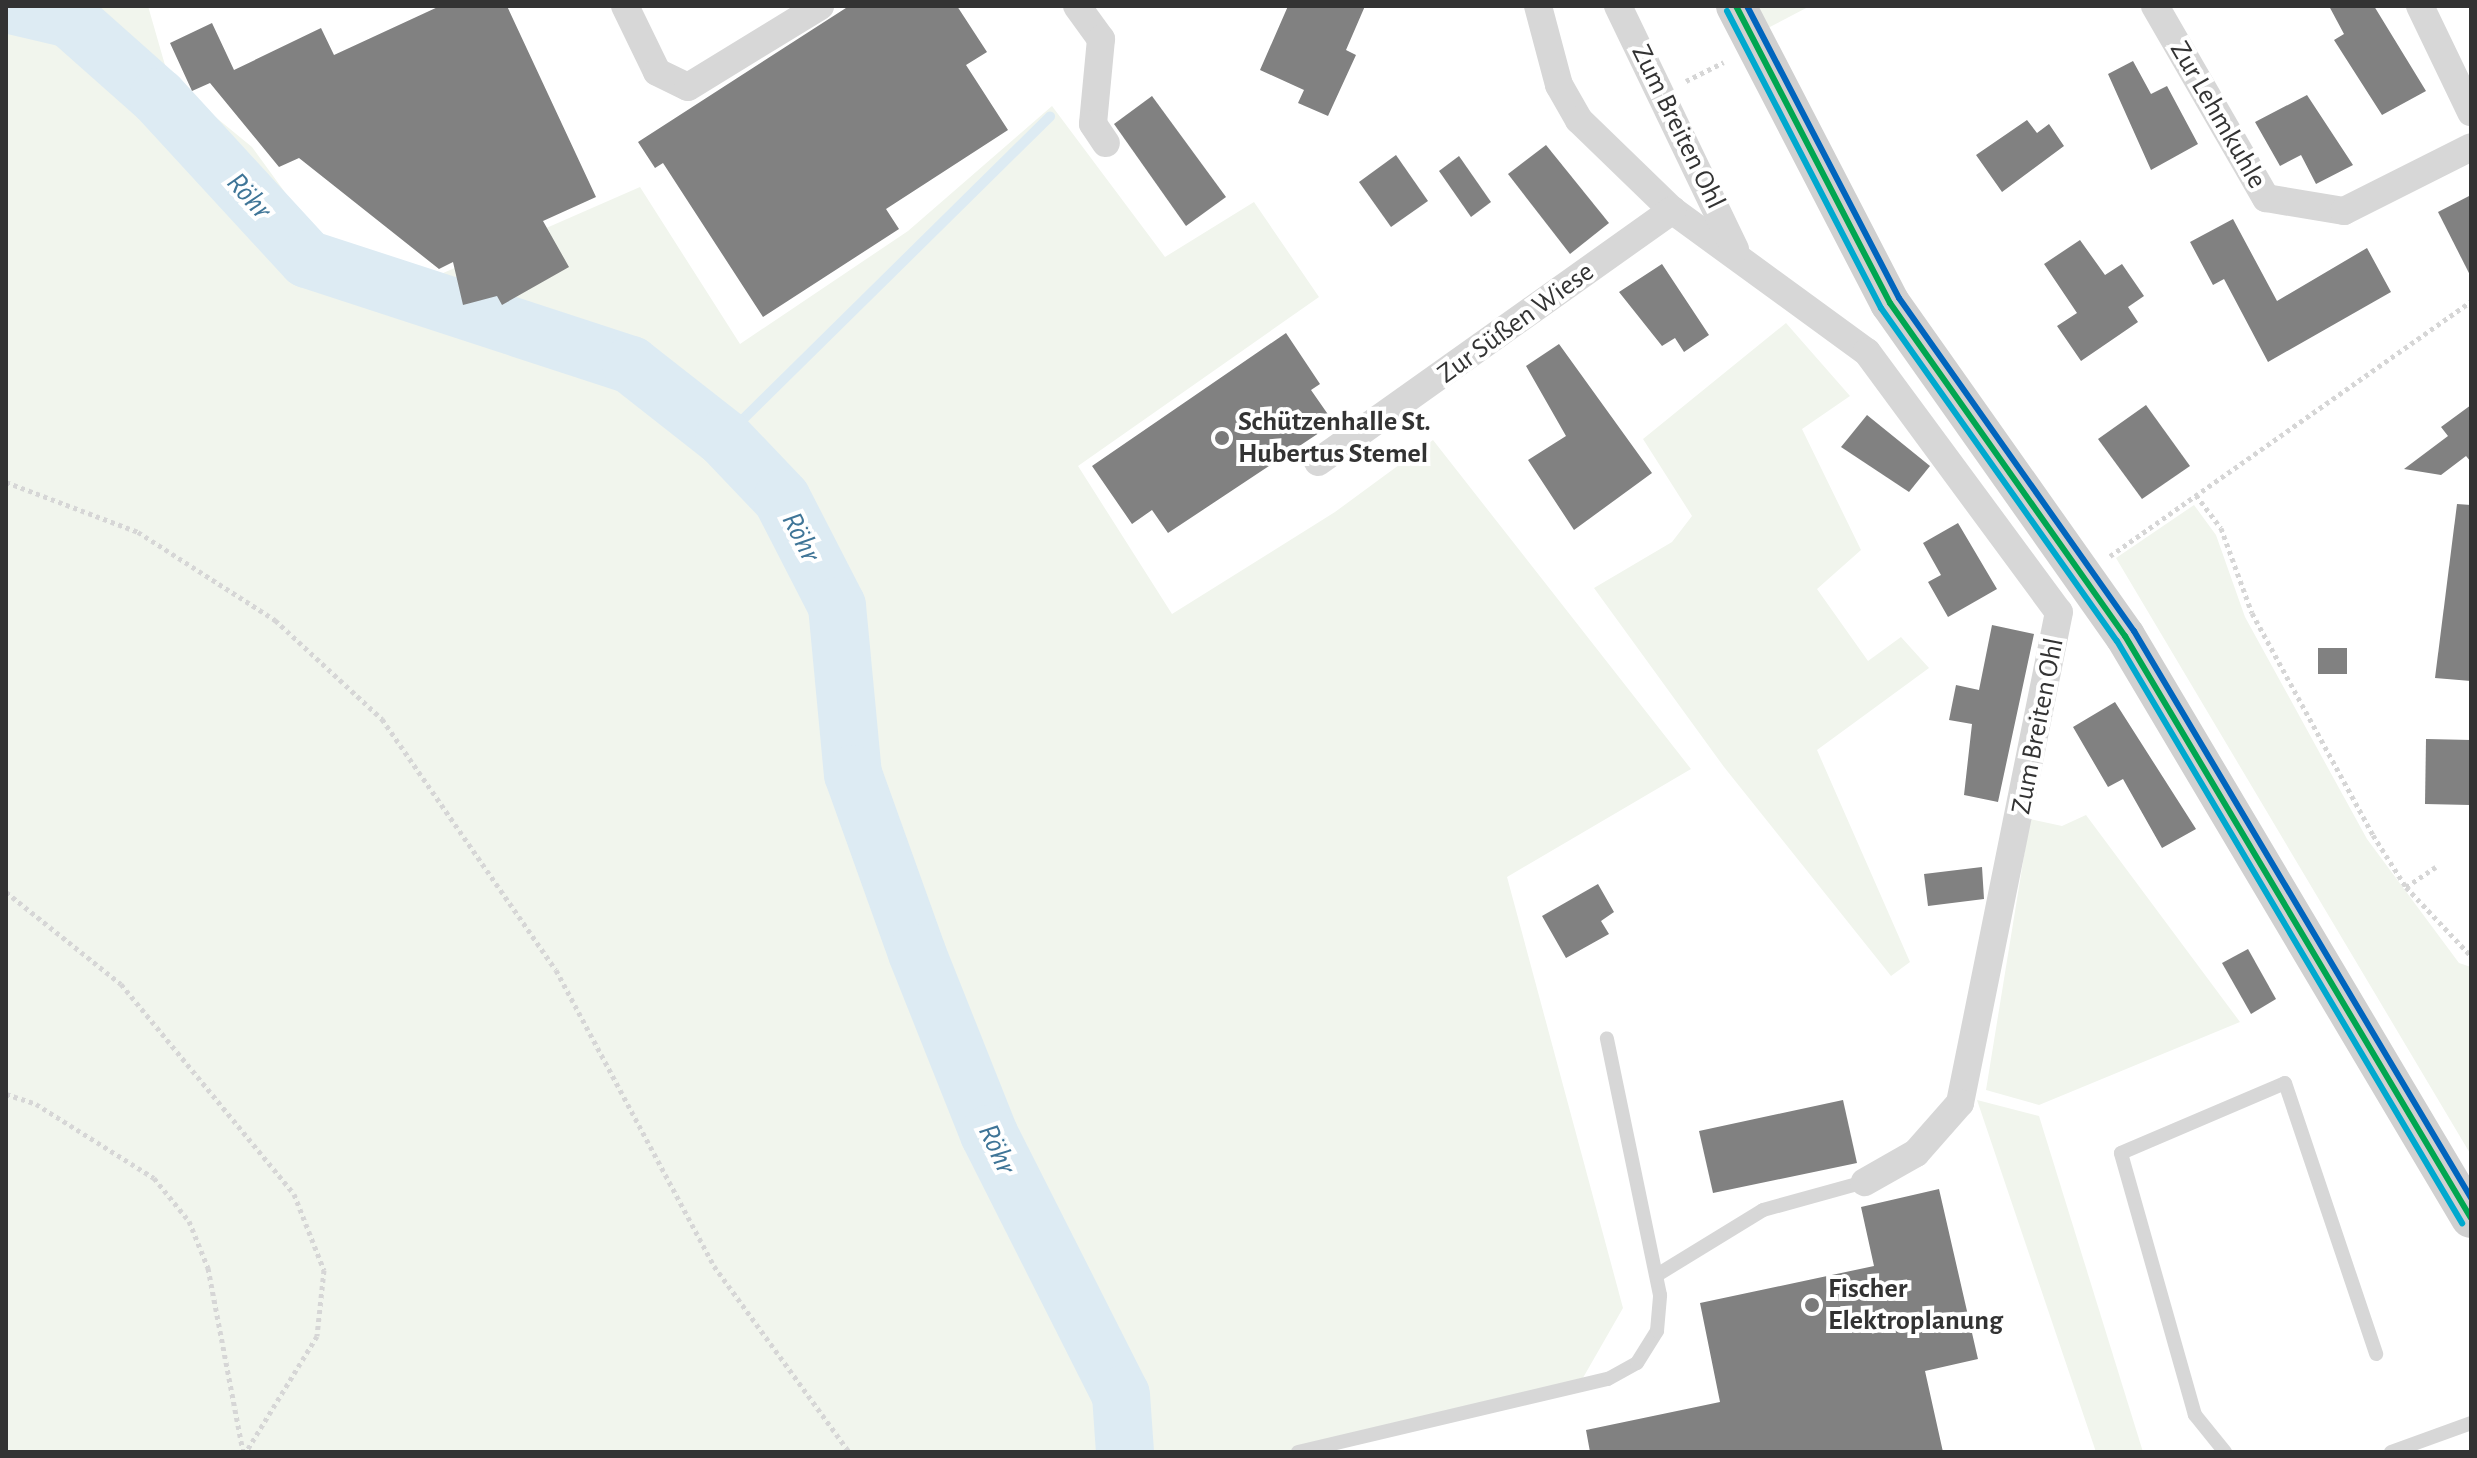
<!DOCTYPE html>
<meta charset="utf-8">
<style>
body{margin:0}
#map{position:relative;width:2477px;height:1458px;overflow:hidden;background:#fff;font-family:"Alegreya Sans",sans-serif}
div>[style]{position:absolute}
.green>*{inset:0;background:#f1f5ed}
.stream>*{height:10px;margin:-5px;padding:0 5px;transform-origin:5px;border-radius:5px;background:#ddebf3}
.river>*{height:58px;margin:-29px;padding:0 29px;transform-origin:29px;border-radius:29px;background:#ddebf3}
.building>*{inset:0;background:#818181}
.path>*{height:5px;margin-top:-2.5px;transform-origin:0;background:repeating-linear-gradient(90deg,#d6d6d6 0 4px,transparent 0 8px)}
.lane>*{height:14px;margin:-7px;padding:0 7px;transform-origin:7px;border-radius:7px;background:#d7d7d7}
.street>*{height:28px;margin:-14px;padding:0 14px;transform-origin:14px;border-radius:14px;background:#d7d7d7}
.secondary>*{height:40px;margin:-20px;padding:0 20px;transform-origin:20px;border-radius:20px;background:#d0d0d0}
.bus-1>*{height:6px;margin:-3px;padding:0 3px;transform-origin:3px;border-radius:3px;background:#00a651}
.bus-2>*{height:6px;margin:-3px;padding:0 3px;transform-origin:3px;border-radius:3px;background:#00a9ce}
.bus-3>*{height:6px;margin:-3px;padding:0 3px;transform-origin:3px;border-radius:3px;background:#0065bd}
.dots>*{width:22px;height:22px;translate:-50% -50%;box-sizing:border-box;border:4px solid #fff;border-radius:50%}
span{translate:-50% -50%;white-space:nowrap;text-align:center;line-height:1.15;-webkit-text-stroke:8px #fff;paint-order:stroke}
.street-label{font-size:28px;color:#333}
.poi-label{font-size:28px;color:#333;font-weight:700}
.left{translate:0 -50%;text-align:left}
.water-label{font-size:30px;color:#3f7597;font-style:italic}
.frame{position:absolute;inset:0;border:8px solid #333;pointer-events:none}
</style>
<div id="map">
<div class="green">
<div style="clip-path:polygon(6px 6px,148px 6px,169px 79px,252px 147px,316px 235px,434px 277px,640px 187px,740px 344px,908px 231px,1052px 106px,1165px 257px,1254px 202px,1319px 297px,1078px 466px,1172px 614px,1335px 512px,1433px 440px,1691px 769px,1507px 877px,1623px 1308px,1576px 1390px,1294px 1452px,6px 1452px)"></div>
<div style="clip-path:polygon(1758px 6px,1810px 6px,1768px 28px)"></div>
<div style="clip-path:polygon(1786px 323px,1850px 396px,1802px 429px,1861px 550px,1817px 589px,1868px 661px,1901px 637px,1929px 668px,1817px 750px,1910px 962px,1891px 976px,1724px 767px,1594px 588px,1672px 542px,1692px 516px,1643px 439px)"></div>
<div style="clip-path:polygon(2194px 505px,2216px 535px,2245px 617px,2367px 839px,2459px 963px,2471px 967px,2471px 1155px,2116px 558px)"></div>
<div style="clip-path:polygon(2086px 815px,2240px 1022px,2039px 1105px,1986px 1090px,2030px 819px,2062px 826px)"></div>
<div style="clip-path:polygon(1977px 1100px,2039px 1116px,2143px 1452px,2096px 1452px)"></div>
</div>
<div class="stream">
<div style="left:724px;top:438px;width:458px;rotate:-44.6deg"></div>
</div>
<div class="river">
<div style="left:15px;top:6px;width:57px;rotate:13.3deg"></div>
<div style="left:70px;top:19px;width:118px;rotate:41.6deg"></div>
<div style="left:158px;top:97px;width:220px;rotate:47.4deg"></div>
<div style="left:307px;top:259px;width:341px;rotate:18.1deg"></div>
<div style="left:631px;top:365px;width:118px;rotate:38.1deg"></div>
<div style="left:724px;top:438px;width:84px;rotate:46.4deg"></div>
<div style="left:782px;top:499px;width:120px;rotate:62.8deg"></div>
<div style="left:837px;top:606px;width:169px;rotate:84.6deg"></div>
<div style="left:853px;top:774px;width:190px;rotate:70.3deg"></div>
<div style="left:917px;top:953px;width:195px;rotate:68.3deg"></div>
<div style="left:989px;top:1134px;width:292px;rotate:63.2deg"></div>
<div style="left:1121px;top:1395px;width:57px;rotate:86deg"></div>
</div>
<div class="building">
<div style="clip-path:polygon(440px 6px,507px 6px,596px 197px,543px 221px,569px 267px,502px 305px,497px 296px,463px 305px,453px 262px,439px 269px,299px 158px,279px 167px,210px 83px,192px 91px,170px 43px,212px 23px,234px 70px,321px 28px,334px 55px)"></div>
<div style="clip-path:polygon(849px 6px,957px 6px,987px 52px,966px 65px,1008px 130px,886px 209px,899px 229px,763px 317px,663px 163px,655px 168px,638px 142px)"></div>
<div style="clip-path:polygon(1288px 6px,1365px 6px,1346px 50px,1356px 55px,1328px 116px,1298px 103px,1304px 90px,1260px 70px)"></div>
<div style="clip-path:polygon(2329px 6px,2374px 6px,2426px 91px,2382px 115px,2334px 40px,2344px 34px)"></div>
<div style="clip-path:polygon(2133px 61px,2151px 94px,2167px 86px,2198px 144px,2151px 170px,2108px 74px)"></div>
<div style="clip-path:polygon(2307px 95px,2353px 165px,2316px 184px,2301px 155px,2280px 166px,2255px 122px)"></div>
<div style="clip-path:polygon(1152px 96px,1226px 197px,1186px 226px,1114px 124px)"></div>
<div style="clip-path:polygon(2027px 120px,2037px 133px,2049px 124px,2064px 146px,2002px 192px,1976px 155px)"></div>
<div style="clip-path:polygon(1546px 145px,1609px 223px,1570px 254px,1508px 174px)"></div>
<div style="clip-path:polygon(1396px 155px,1428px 201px,1391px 227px,1359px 182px)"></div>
<div style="clip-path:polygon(1459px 156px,1491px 202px,1471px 217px,1439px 171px)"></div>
<div style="clip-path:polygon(2471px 195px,2471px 277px,2438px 212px)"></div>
<div style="clip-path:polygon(2233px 219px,2277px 301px,2367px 248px,2391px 292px,2268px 362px,2224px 279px,2213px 285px,2190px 242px)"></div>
<div style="clip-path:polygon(2080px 240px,2105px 275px,2122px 264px,2144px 296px,2128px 307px,2138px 322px,2081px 361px,2057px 326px,2077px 313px,2044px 264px)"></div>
<div style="clip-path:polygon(1662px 264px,1709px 335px,1684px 352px,1675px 338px,1662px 346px,1619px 292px)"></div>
<div style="clip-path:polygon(1286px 333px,1320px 384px,1311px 390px,1334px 423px,1168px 533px,1152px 510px,1132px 524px,1092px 466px)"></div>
<div style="clip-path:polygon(1559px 344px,1652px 473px,1574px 530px,1528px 460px,1566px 436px,1526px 366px)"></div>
<div style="clip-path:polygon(2146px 405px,2190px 466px,2142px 499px,2098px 439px)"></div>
<div style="clip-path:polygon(2471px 405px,2471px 462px,2466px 456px,2441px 475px,2404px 469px,2448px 436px,2441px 427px)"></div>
<div style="clip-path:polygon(1867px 415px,1930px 466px,1909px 492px,1841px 447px)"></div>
<div style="clip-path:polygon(2457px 504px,2471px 505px,2471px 681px,2435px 678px)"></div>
<div style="clip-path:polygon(1958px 523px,1997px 589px,1948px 617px,1928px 582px,1941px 575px,1923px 543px)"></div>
<div style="clip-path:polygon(1992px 625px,2034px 634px,1998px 802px,1964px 795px,1972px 724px,1949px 720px,1956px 685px,1979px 690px)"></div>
<div style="clip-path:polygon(2318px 648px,2347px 648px,2347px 674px,2318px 674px)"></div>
<div style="clip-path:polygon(2115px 702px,2196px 829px,2162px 848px,2123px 779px,2108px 787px,2073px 727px)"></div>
<div style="clip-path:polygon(2426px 739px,2471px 740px,2470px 805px,2425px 804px)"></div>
<div style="clip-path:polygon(1982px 867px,1984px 899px,1928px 906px,1924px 874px)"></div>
<div style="clip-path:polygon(1598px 884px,1614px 912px,1601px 921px,1609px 934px,1566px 958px,1542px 916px)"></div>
<div style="clip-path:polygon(2248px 949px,2276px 999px,2251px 1014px,2222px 963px)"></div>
<div style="clip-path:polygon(1843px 1100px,1857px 1163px,1713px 1193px,1699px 1131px)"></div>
<div style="clip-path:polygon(1939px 1189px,1978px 1359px,1925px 1371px,1943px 1452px,1590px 1452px,1586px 1430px,1720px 1402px,1700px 1303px,1874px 1266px,1861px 1207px)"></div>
</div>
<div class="path">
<div style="left:1686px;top:81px;width:42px;rotate:-26.6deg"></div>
<div style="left:6px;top:482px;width:141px;rotate:20.7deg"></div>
<div style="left:138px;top:532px;width:163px;rotate:32.7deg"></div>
<div style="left:275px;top:620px;width:146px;rotate:42.8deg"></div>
<div style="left:382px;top:719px;width:305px;rotate:55.3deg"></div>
<div style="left:556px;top:970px;width:336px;rotate:61.9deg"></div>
<div style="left:714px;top:1266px;width:230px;rotate:54deg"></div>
<div style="left:2196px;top:495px;width:41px;rotate:52.9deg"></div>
<div style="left:2221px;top:528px;width:90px;rotate:70deg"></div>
<div style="left:2252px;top:613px;width:253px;rotate:61.4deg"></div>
<div style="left:2373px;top:835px;width:62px;rotate:57.6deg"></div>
<div style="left:2406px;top:887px;width:95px;rotate:46.7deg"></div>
<div style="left:2110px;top:556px;width:442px;rotate:-35.2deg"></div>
<div style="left:2406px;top:887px;width:36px;rotate:-34deg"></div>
<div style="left:6px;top:892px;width:147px;rotate:38.7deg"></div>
<div style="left:121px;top:984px;width:272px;rotate:50.5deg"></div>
<div style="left:294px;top:1194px;width:82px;rotate:68.5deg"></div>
<div style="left:324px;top:1270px;width:66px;rotate:96.1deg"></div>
<div style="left:317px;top:1336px;width:136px;rotate:121.5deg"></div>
<div style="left:6px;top:1094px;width:32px;rotate:18deg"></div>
<div style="left:36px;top:1104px;width:139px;rotate:32.1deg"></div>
<div style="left:154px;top:1178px;width:55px;rotate:50.9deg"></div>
<div style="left:189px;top:1221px;width:51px;rotate:68deg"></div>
<div style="left:208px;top:1268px;width:187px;rotate:79.2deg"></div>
</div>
<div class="lane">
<div style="left:1657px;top:1275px;width:124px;rotate:-31.5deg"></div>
<div style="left:1763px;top:1210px;width:106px;rotate:-15.4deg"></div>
<div style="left:1298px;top:1452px;width:318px;rotate:-13.3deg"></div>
<div style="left:1608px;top:1379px;width:33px;rotate:-29deg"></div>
<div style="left:1637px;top:1363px;width:38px;rotate:-58deg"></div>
<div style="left:1657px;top:1331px;width:36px;rotate:-85deg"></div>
<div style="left:1660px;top:1295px;width:262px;rotate:-101.7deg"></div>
<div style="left:2225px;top:1452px;width:48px;rotate:-129deg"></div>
<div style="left:2195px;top:1415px;width:272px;rotate:-105.8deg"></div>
<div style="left:2121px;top:1153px;width:178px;rotate:-23.1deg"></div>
<div style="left:2285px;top:1083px;width:286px;rotate:71.4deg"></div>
<div style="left:2391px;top:1452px;width:85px;rotate:-19.9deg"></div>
</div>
<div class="street">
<div style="left:625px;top:6px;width:73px;rotate:64.1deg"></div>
<div style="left:657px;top:72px;width:34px;rotate:26deg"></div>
<div style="left:688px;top:87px;width:155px;rotate:-31.5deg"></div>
<div style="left:1077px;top:6px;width:41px;rotate:54deg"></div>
<div style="left:1101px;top:39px;width:85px;rotate:95.4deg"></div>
<div style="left:1093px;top:124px;width:23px;rotate:56deg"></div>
<div style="left:1538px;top:6px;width:82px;rotate:75.1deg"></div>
<div style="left:1559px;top:85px;width:40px;rotate:60.3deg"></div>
<div style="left:1579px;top:120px;width:129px;rotate:44.1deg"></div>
<div style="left:1672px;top:210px;width:241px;rotate:36.1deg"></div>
<div style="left:1867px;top:352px;width:323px;rotate:53.6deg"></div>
<div style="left:2059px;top:612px;width:501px;rotate:101.4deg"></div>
<div style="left:1960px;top:1103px;width:67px;rotate:131.3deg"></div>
<div style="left:1916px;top:1153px;width:59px;rotate:150.4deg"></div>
<div style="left:1618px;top:6px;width:270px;rotate:64.3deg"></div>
<div style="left:2155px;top:6px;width:222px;rotate:60deg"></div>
<div style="left:2266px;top:198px;width:79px;rotate:9.5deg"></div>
<div style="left:2344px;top:211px;width:142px;rotate:-26.7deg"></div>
<div style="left:2420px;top:6px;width:118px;rotate:64.3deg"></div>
<div style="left:1318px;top:462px;width:435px;rotate:-35.4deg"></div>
</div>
<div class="secondary">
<div style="left:1736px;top:6px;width:335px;rotate:62.6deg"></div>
<div style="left:1890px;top:303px;width:408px;rotate:54.8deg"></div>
<div style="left:2125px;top:636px;width:677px;rotate:59.27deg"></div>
</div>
<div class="bus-1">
<div style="left:1736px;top:6px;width:335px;rotate:62.6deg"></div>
<div style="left:1890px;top:303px;width:408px;rotate:54.8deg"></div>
<div style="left:2125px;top:636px;width:677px;rotate:59.27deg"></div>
</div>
<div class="bus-2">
<div style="left:1727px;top:11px;width:335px;rotate:62.6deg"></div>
<div style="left:1881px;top:308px;width:408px;rotate:54.7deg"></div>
<div style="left:2117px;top:641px;width:677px;rotate:59.34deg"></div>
</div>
<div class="bus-3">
<div style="left:1747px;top:6px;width:329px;rotate:62.5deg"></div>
<div style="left:1899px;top:298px;width:408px;rotate:54.8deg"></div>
<div style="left:2134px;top:631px;width:660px;rotate:59.27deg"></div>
</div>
<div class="dots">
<div style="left:1222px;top:438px;background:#7a7a7a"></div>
<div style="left:1812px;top:1305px;background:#7a7a7a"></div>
</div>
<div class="street-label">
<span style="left:2218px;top:115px;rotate:60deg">Zur Lehmkuhle</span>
<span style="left:1678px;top:127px;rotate:64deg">Zum Breiten Ohl</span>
<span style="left:1516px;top:323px;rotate:-36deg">Zur Süßen Wiese</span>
<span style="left:2038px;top:726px;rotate:-79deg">Zum Breiten Ohl</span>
</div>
<div class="poi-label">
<span class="left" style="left:1238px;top:438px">Schützenhalle St.<br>Hubertus Stemel</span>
<span class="left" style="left:1828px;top:1305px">Fischer<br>Elektroplanung</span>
</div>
<div class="water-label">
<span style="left:249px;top:196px;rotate:48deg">Röhr</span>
<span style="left:801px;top:537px;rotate:63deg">Röhr</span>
<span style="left:997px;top:1149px;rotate:65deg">Röhr</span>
</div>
<div class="frame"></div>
</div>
